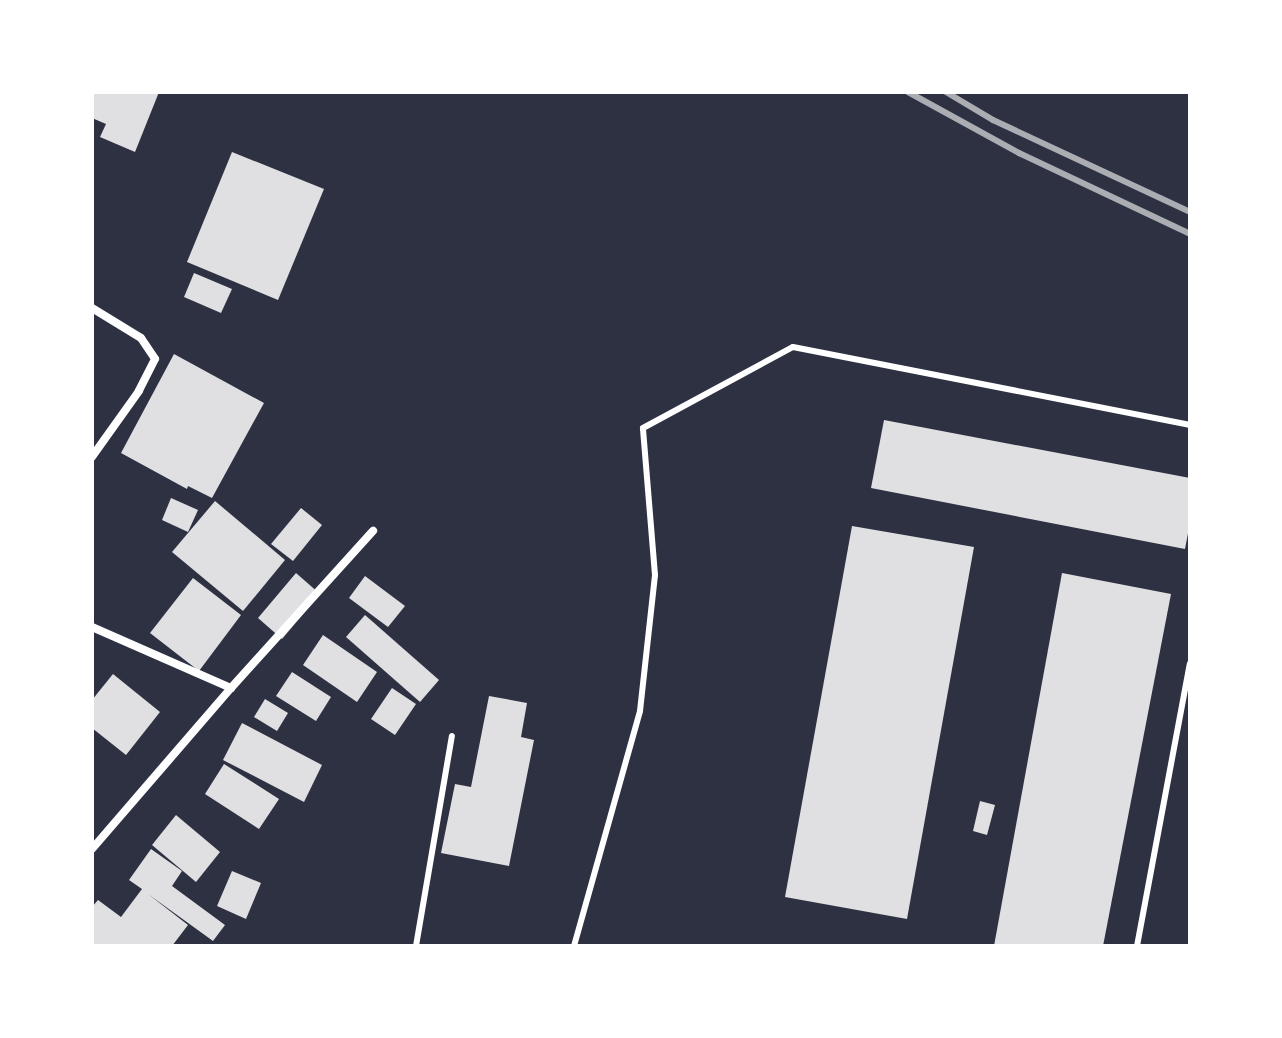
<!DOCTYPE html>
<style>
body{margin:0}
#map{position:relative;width:1282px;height:1038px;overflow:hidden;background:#2d3142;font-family:"Source Sans 3",sans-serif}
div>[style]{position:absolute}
.building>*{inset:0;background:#e0e0e3}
.service>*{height:6px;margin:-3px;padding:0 3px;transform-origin:3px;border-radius:3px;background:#fff}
.minor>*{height:8px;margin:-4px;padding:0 4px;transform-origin:4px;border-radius:4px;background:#fff}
.rail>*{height:6px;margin:-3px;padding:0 3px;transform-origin:3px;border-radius:3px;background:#abadb3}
span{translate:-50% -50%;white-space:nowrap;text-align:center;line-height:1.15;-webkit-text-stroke:8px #fff;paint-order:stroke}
.frame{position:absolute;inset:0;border:94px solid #fff;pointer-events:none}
</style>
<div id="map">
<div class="building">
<div style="clip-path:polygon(92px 92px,159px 92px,135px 152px,100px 137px,106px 124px,92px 118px)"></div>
<div style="clip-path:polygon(232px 152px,324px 189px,278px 300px,187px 262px)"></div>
<div style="clip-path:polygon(194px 273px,232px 289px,221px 313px,184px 297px)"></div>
<div style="clip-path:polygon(174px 354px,264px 403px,212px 498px,188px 486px,187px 489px,121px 453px)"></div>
<div style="clip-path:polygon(884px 420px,1190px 478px,1190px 523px,1185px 549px,871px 488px)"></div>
<div style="clip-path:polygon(171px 498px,198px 510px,188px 532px,162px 520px)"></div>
<div style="clip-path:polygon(215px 501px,285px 560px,243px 611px,172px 552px)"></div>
<div style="clip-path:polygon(301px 508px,322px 525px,293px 561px,271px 544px)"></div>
<div style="clip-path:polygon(852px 526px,974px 547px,907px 919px,785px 897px)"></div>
<div style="clip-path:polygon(296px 573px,320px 594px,282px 639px,258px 618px)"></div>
<div style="clip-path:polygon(1062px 573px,1171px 594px,1103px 946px,994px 946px)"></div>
<div style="clip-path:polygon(365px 576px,405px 606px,388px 627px,349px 598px)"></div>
<div style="clip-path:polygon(193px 578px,241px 615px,199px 671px,150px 633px)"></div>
<div style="clip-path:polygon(365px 615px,439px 680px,420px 702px,346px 637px)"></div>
<div style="clip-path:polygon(323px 635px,377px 672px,357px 702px,303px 665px)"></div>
<div style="clip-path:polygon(292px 672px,331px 697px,316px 721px,276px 696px)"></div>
<div style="clip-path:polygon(113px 674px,160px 712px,126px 755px,92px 728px,92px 700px)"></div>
<div style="clip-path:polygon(392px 688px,416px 704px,395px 735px,371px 719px)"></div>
<div style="clip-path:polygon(489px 696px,527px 703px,521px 737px,534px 740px,509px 866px,441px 853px,455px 784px,471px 787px)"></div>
<div style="clip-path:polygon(265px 699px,288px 713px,277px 731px,254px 717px)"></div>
<div style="clip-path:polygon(242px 723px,322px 765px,304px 802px,223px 760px)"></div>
<div style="clip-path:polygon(224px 764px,279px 799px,259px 829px,205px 794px)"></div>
<div style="clip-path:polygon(980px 801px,995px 805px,987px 835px,973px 831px)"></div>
<div style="clip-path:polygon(176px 815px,220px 852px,196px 882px,152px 845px)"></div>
<div style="clip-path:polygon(151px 849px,182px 871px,172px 886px,225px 925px,213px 941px,148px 894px,188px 925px,172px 946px,92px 946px,92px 907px,98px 900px,121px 917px,142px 889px,129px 880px)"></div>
<div style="clip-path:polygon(232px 871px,261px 883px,246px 919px,217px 906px)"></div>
</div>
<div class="service">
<div style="left:416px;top:946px;width:213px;rotate:-80.3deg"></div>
<div style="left:574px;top:946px;width:244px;rotate:-74.3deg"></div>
<div style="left:640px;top:711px;width:137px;rotate:-83.7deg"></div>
<div style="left:655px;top:575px;width:147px;rotate:-94.7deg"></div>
<div style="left:643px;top:428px;width:170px;rotate:-28.4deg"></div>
<div style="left:793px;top:347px;width:405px;rotate:11.1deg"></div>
<div style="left:1137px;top:946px;width:287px;rotate:-79.4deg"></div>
</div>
<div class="minor">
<div style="left:92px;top:308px;width:57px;rotate:31.5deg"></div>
<div style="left:141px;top:338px;width:25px;rotate:56deg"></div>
<div style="left:155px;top:359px;width:36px;rotate:117deg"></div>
<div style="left:139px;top:391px;width:81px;rotate:125.5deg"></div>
<div style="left:92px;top:627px;width:152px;rotate:23.7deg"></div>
<div style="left:92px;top:849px;width:213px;rotate:-49.2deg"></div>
<div style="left:231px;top:688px;width:212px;rotate:-47.9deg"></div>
</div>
<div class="rail">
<div style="left:908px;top:92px;width:127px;rotate:28.8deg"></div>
<div style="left:1019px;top:153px;width:189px;rotate:25.3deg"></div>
<div style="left:946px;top:92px;width:55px;rotate:30.8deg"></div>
<div style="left:993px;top:120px;width:217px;rotate:25deg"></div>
</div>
<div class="frame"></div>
</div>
